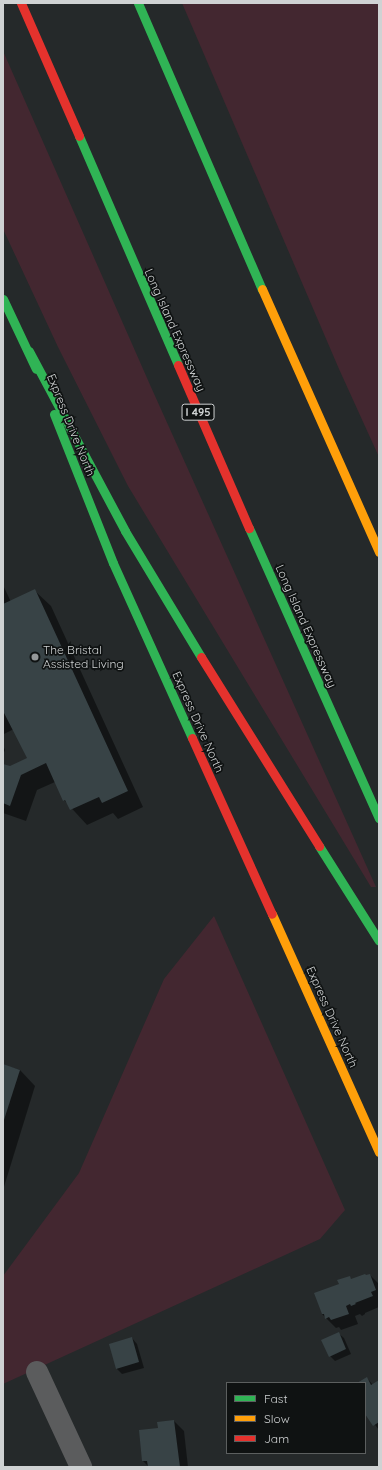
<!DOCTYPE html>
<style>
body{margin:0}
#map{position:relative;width:382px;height:1470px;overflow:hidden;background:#25292a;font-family:Quicksand,sans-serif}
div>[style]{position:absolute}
.green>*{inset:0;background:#432730}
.shadow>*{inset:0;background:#0007}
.building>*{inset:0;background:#384346}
.street>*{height:22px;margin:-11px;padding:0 11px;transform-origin:11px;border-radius:11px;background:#5b5c5d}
.fast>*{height:9px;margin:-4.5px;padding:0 4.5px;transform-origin:4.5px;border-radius:4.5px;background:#30b455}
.slow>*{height:9px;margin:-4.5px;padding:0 4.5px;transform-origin:4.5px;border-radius:4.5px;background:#ff9f0a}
.jam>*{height:9px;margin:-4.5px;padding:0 4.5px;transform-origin:4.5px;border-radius:4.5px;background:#e5322d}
.dots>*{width:11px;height:11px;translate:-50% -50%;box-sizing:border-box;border:2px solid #0f1212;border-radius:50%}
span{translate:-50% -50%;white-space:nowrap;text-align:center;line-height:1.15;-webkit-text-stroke:3.5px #0f1212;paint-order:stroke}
.shield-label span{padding:1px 3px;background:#0f1212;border:1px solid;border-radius:3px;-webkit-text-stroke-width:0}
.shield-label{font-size:11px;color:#cfd2d3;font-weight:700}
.street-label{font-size:12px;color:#cfd2d3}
.poi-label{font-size:12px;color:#cfd2d3}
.left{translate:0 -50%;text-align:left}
.frame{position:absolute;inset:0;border:4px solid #cfd2d3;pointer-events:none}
.legend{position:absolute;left:226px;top:1382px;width:140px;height:72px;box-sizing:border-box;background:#0f1212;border:1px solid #5c5f5f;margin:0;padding:5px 7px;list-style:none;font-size:12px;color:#cfd2d3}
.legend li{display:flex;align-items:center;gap:8px;height:20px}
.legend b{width:20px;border:1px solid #5c5f5f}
</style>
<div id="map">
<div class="green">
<div style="clip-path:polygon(182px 3px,379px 3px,379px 457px,339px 369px)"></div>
<div style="clip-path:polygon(3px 51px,151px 387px,376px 887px,371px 887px,128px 486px,58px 347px,3px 229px)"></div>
<div style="clip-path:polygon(214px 916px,345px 1210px,320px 1239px,3px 1384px,3px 1276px,79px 1173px,164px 979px)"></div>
</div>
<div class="shadow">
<div style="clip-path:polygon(3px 585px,11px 602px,35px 591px,51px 606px,143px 807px,118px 819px,113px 813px,87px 825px,64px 800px,55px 782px,37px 790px,26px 821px,3px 813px,3px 765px,10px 767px,28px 759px,14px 729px,4px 734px,3px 736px)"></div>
<div style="clip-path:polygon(3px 745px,5px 750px,3px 755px)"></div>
<div style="clip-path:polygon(3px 1065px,20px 1070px,35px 1086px,3px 1190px)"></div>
<div style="clip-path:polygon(370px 1275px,379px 1284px,379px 1307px,365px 1313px,365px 1314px,362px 1316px,360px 1314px,355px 1316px,358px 1324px,341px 1330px,339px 1327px,336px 1328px,322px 1314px,340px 1285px,349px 1277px,352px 1280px)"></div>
<div style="clip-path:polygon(338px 1333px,344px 1338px,351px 1354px,335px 1361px,330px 1356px)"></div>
<div style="clip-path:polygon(132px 1338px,137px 1344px,144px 1368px,122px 1374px,117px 1369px,110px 1345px)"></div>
<div style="clip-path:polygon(367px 1378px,373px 1385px,379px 1382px,379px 1430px,365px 1412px,365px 1383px,359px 1383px)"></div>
<div style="clip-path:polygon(174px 1421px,184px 1431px,188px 1467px,149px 1467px,143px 1461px,159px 1429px)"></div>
</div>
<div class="building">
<div style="clip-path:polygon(35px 589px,128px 791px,102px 803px,99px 797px,70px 810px,65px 800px,63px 801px,46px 763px,21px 775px,10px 806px,3px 803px,3px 764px,10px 766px,27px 758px,3px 711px,3px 604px)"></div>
<div style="clip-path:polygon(3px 1064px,20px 1070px,3px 1123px)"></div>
<div style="clip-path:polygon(365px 1274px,366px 1275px,370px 1274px,376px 1290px,371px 1292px,373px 1296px,355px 1303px,356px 1304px,351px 1306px,350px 1304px,346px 1306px,349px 1314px,331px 1320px,329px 1317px,325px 1319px,324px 1314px,322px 1314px,314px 1293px,339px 1284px,337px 1280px,350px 1276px,351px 1279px)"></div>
<div style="clip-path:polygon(339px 1332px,346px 1349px,329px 1357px,321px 1340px)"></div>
<div style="clip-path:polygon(132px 1337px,139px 1362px,116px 1369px,109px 1344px)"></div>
<div style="clip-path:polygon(367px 1377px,371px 1385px,379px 1380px,379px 1422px,373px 1426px,365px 1414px,365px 1383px,357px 1383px)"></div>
<div style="clip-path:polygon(174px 1420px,180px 1467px,148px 1467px,147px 1461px,142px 1461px,139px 1430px,158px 1428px,157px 1422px)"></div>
</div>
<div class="street">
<div style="left:37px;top:1372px;width:105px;rotate:65.1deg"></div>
</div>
<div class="fast">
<div style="left:138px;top:3px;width:312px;rotate:66.6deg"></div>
<div style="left:79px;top:136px;width:249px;rotate:66.6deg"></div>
<div style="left:3px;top:299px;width:77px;rotate:64.8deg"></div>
<div style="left:29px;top:351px;width:204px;rotate:61.9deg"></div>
<div style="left:125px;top:531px;width:147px;rotate:58.9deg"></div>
<div style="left:54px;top:414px;width:160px;rotate:68.4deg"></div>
<div style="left:113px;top:563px;width:192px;rotate:65.7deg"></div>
<div style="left:249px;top:528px;width:318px;rotate:65.9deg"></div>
<div style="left:319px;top:846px;width:112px;rotate:57.7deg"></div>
</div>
<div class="slow">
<div style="left:262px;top:289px;width:288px;rotate:66deg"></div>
<div style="left:272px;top:914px;width:261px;rotate:65.8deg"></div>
</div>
<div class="jam">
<div style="left:21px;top:3px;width:145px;rotate:66.4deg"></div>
<div style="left:178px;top:365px;width:178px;rotate:66.5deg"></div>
<div style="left:201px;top:657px;width:223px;rotate:58deg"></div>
<div style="left:192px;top:738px;width:193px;rotate:65.6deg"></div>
</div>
<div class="dots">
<div style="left:35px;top:657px;background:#949798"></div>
</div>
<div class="shield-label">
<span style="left:198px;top:412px">I 495</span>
</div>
<div class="street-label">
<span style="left:175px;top:330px;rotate:66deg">Long Island Expressway</span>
<span style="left:71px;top:425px;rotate:68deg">Express Drive North</span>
<span style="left:306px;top:626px;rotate:66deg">Long Island Expressway</span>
<span style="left:198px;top:722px;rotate:66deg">Express Drive North</span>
<span style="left:332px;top:1017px;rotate:66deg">Express Drive North</span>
</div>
<div class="poi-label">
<span class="left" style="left:43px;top:657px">The Bristal<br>Assisted Living</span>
</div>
<div class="frame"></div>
<ul class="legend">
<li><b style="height:5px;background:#30b455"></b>Fast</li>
<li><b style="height:5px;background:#ff9f0a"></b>Slow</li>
<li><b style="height:5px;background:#e5322d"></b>Jam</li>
</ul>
</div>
